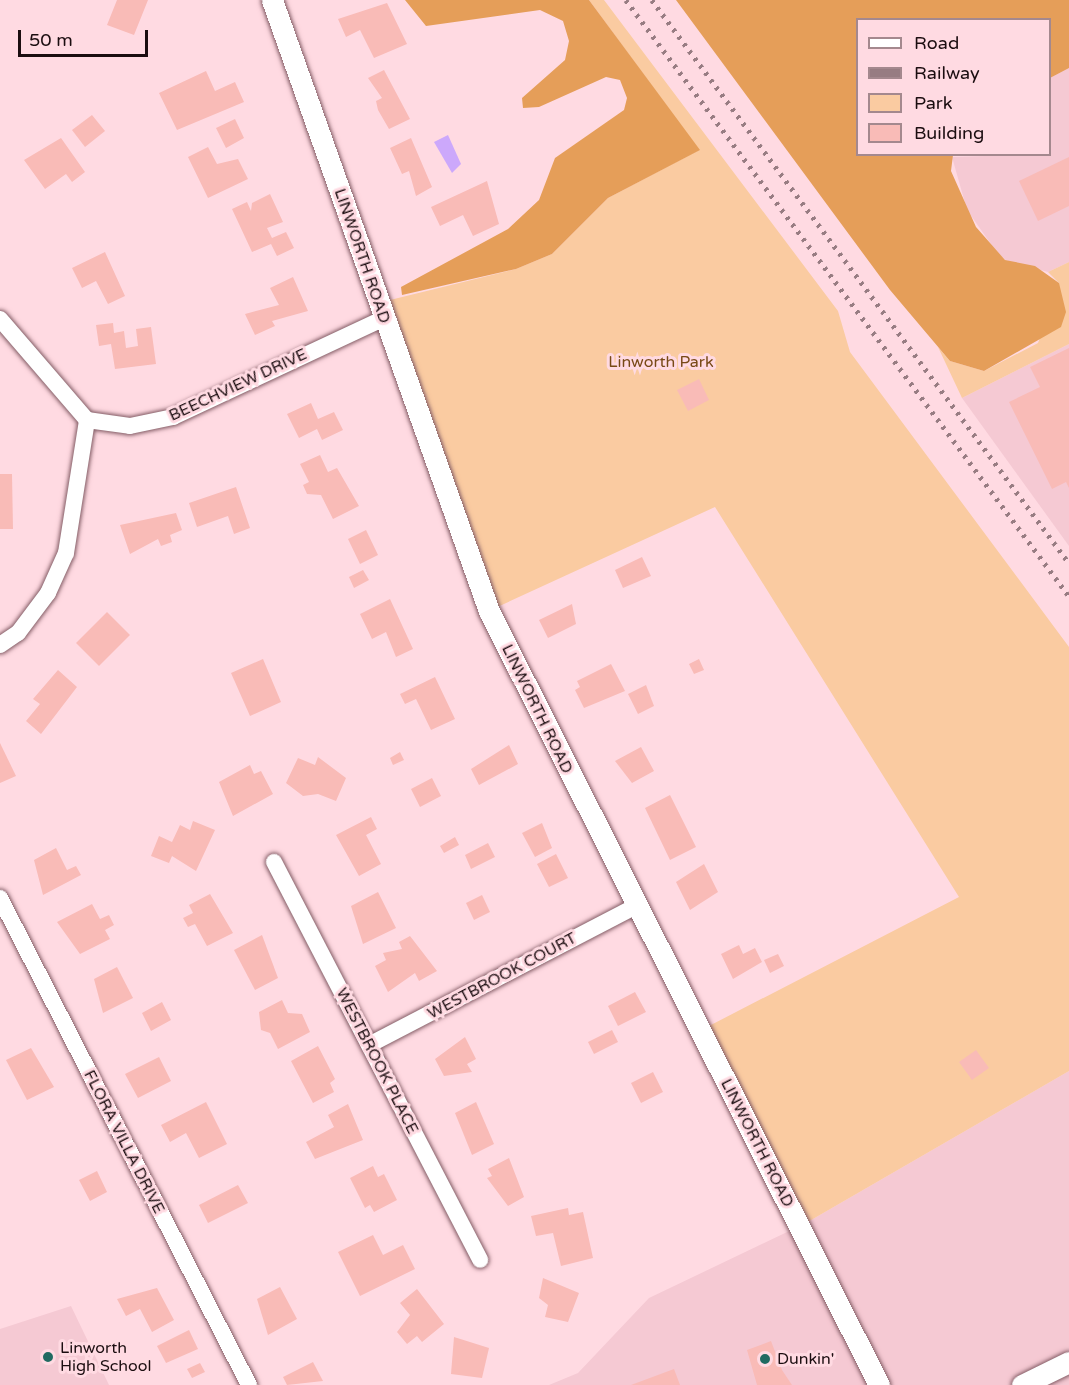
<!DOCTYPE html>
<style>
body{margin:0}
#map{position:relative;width:1069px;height:1385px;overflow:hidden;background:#ffdae2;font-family:"Varela Round",sans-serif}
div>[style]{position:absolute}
.built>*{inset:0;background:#f5c9d3}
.green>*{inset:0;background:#facba1}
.forest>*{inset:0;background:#e59e59}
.water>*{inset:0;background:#cca8fb}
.building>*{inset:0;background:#f9bbb7}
.roads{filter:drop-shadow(0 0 2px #845d66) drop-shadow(0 0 2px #845d66)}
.minor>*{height:16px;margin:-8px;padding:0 8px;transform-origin:8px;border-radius:8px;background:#fff}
.major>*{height:21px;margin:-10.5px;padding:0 10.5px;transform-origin:10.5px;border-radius:10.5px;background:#fff}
.rail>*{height:4.5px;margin-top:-2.25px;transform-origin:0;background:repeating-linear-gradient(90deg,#977c82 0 3px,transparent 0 9px)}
.dots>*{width:16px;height:16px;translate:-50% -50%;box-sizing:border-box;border:3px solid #ffdae2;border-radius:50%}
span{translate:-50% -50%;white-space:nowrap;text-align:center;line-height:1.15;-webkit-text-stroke:6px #ffdae2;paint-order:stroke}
.street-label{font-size:16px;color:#1b0d10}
.park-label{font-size:16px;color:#784916}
.poi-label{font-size:16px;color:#1b0d10}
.left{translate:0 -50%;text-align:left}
.legend{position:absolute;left:856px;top:18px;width:195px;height:138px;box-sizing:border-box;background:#ffdae2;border:2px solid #a4888e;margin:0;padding:8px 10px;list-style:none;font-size:18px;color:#1b0d10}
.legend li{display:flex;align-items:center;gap:12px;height:30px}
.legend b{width:30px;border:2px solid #a4888e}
.scale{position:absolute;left:18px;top:30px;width:130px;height:27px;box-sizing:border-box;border:3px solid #1b0d10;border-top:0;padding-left:8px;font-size:18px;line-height:21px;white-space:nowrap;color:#1b0d10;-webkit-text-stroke:4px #ffdae2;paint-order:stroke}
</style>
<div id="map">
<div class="built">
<div style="clip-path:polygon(1069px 68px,1069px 262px,1048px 272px,1005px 260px,993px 247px,967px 210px,952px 157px,1050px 154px,1050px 78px)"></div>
<div style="clip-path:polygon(1069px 344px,1069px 546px,962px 398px)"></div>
<div style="clip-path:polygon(1069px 1071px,1069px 1385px,549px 1385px,578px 1373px,649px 1298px,806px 1223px)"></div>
<div style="clip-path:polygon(71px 1306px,109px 1385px,0 1385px,0 1329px)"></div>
</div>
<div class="green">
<div style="clip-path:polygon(589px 0,604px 0,838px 311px,850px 352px,1069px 647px,1069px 1071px,806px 1223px,707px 1027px,959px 897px,715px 507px,493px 609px,386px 301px,516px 269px,552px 254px,608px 198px,699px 150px)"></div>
<div style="clip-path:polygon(1069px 262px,1069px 344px,962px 398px,938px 347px,950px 361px,984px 371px,1038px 343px,1059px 283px,1048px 272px)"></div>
</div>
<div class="forest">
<div style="clip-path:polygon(405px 0,589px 0,700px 150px,608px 198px,552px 254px,516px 269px,402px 295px,401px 287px,508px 229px,539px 200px,555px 158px,624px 110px,627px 98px,620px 80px,606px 77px,539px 107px,523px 108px,522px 98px,565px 60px,569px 41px,563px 21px,540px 10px,426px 26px)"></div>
<div style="clip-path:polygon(676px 0,1069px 0,1069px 68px,1050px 78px,1050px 20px,858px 20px,858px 154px,953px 155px,951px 171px,976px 227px,1005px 260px,1035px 266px,1059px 283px,1066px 312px,1061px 327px,984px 371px,950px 361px,890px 290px)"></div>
</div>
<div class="water">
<div style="clip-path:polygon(448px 135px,461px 164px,452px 173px,434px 142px)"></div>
</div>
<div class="building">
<div style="clip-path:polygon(117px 0,148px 0,134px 35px,107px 25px)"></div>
<div style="clip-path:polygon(387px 3px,407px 44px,374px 58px,360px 30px,346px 37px,338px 19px)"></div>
<div style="clip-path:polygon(384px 70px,410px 119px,389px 129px,378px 110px,376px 101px,382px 98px,368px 78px)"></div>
<div style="clip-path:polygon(206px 71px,215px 91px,235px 82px,244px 102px,177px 130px,159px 93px)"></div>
<div style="clip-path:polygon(92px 115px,105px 131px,85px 147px,72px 130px)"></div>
<div style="clip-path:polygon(235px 119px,244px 138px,226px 148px,216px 128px)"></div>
<div style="clip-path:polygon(61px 138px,85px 172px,72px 182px,66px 174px,45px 189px,24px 160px)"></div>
<div style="clip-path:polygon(411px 138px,432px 187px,416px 196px,409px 171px,402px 174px,390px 148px)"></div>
<div style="clip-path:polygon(208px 147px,217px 164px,238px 159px,248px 179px,208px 198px,188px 157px)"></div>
<div style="clip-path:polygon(1069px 157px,1069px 206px,1038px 221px,1019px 181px)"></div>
<div style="clip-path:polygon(487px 181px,499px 224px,473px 236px,463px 215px,440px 226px,431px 207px)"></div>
<div style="clip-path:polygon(270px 194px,283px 222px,267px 228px,272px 238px,286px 232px,294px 248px,277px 256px,271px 244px,252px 252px,232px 209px,247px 202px,251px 211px,252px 203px)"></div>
<div style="clip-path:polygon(105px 252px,125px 296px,108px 304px,96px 281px,82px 288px,72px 268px)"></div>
<div style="clip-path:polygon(293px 277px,308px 311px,272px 321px,275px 326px,255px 335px,245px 314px,279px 305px,270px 288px)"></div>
<div style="clip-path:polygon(113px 323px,114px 333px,124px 331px,126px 348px,138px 346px,136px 329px,151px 327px,156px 364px,115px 369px,111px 344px,99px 346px,96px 325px)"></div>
<div style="clip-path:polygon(1069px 348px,1069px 488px,1066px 482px,1052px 489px,1009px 402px,1040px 387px,1030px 367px)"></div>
<div style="clip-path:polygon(699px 379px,709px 400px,688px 411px,677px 390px)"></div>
<div style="clip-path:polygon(311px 403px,318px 419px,334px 412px,343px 430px,322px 440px,317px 429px,299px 438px,287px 414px)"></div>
<div style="clip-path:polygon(320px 455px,328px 472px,337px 468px,359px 506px,333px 519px,321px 495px,307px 494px,303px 485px,309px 482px,300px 464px)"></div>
<div style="clip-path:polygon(0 474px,12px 474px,13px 529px,0 529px)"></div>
<div style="clip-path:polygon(236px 487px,250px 528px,234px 534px,228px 516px,197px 527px,189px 503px)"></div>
<div style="clip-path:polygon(176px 513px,182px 530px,170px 535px,172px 542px,161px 546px,158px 539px,130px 554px,120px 525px)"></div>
<div style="clip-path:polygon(366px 530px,378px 555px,360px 564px,348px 539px)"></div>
<div style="clip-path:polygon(642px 557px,651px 576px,623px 588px,615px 570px)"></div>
<div style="clip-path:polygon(363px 570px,369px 580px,354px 588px,349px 577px)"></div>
<div style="clip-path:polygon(390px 599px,413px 649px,396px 657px,386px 632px,372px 639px,360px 614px)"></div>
<div style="clip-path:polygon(572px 604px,576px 624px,548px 638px,539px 620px)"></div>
<div style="clip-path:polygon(107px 612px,130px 635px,99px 666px,76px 643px)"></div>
<div style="clip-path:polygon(263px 659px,281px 702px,250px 716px,231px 673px)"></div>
<div style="clip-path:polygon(699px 659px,704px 670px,694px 674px,689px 664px)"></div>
<div style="clip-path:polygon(611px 664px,625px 691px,584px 708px,575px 690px,580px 687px,577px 681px)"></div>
<div style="clip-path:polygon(58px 670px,77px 687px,41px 734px,26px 721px,40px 704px,33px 699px)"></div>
<div style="clip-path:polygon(435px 677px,455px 719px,431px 730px,416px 699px,405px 704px,400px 694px)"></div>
<div style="clip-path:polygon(646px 685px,654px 706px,638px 714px,628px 694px)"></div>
<div style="clip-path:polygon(0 743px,16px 776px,0 783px)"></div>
<div style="clip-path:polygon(509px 745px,518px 764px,479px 785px,471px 769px)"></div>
<div style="clip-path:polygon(641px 747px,654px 771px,632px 783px,615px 761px)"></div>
<div style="clip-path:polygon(400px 752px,404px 760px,393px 765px,390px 758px)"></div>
<div style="clip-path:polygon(318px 757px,346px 778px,336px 801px,318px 794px,303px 796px,286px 783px,298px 758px,315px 765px)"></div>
<div style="clip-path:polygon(250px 765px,254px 774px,261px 771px,273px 794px,233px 816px,219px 782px)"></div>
<div style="clip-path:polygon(432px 778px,441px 796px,420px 807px,411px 789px)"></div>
<div style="clip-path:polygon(670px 795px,696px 847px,670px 860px,645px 808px)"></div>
<div style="clip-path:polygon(371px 817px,377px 829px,366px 835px,381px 864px,359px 876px,336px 835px)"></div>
<div style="clip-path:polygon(193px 821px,215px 830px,196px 871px,172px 856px,169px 863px,151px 856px,159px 836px,172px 842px,180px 825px,190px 830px)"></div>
<div style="clip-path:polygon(542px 823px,552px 848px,535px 857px,522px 833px)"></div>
<div style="clip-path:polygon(455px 837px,459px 845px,444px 853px,440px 846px)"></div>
<div style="clip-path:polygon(488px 843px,495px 857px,471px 869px,465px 855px)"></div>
<div style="clip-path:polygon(56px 848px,67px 870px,76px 866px,81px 875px,43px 895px,34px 860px)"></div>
<div style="clip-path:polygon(556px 854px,568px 878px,549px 887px,537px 864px)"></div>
<div style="clip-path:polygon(704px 864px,718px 892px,690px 910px,676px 882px)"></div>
<div style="clip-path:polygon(378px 892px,396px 928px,363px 944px,351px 906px)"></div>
<div style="clip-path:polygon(210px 894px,233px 933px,207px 946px,195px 924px,188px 927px,183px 918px,193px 913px,189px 905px)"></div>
<div style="clip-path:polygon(482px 895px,490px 912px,474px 920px,466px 903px)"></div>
<div style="clip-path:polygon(92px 904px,100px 919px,109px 915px,114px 925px,105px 930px,110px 939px,80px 954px,57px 922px)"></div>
<div style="clip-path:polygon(262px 935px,278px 978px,255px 990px,234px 950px)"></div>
<div style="clip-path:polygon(410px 936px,437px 971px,419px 981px,415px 973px,388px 992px,375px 966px,386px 960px,383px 953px,402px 949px,399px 942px)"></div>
<div style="clip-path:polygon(739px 945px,743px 954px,755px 948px,762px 962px,733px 979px,721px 954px)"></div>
<div style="clip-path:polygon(778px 954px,784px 966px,770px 973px,764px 960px)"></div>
<div style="clip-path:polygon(117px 967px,133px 998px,103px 1013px,94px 979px)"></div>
<div style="clip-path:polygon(635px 992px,646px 1012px,618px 1026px,608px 1006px)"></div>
<div style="clip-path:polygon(282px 1000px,288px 1013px,302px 1014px,310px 1032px,278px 1049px,270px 1033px,261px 1030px,259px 1012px)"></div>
<div style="clip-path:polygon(162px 1002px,171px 1020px,151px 1031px,142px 1013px)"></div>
<div style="clip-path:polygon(612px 1030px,618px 1042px,594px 1054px,588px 1042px)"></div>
<div style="clip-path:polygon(465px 1037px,476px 1059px,467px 1064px,472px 1072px,444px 1076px,435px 1059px)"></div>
<div style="clip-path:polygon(318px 1046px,335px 1079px,330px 1083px,334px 1092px,313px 1103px,291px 1061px)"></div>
<div style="clip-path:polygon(31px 1048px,54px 1087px,27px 1100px,6px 1060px)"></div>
<div style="clip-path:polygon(976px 1050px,989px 1068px,972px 1080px,959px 1062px)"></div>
<div style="clip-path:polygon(159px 1057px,171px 1081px,138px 1098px,125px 1074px)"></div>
<div style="clip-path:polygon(653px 1072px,663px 1092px,641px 1103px,631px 1083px)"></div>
<div style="clip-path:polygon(206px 1102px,227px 1144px,199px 1158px,186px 1133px,170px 1142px,161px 1125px)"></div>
<div style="clip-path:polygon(476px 1102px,494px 1144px,472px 1155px,455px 1113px)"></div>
<div style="clip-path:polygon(348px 1104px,363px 1140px,315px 1159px,306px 1142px,334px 1127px,328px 1115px)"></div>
<div style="clip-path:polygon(509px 1158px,524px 1197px,508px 1206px,487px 1178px,492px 1176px,488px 1169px)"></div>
<div style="clip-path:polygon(373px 1166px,378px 1177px,384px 1174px,397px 1200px,374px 1212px,370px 1205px,365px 1208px,350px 1178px)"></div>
<div style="clip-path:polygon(97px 1171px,107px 1192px,90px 1201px,79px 1180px)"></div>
<div style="clip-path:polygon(238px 1185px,248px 1203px,208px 1223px,199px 1205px)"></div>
<div style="clip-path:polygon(568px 1208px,569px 1215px,583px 1212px,593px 1258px,561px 1266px,553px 1233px,536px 1236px,531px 1216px)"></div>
<div style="clip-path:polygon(373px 1235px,383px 1255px,403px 1245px,415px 1269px,360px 1296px,338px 1252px)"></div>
<div style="clip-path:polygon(543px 1278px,579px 1293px,568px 1322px,545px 1317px,548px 1305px,539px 1298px)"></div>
<div style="clip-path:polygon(280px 1287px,297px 1319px,268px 1335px,257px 1299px)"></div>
<div style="clip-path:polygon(157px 1288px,174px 1320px,152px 1332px,140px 1309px,126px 1316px,117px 1299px)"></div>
<div style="clip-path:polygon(417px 1289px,444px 1324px,422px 1342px,417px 1336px,407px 1344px,397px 1332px,410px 1315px,400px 1303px)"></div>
<div style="clip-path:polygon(189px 1330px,198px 1349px,166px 1363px,157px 1346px)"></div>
<div style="clip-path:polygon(454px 1337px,489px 1348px,482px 1378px,451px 1374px)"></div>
<div style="clip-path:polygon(771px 1341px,782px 1370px,792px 1385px,757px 1385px,747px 1350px)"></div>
<div style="clip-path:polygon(313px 1362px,323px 1381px,287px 1385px,283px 1377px)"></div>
<div style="clip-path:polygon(200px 1363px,205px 1372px,192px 1378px,187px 1369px)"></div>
<div style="clip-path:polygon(674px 1369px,680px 1385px,631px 1385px)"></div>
</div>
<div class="roads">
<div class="minor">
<div style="left:0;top:319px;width:133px;rotate:49.3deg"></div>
<div style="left:87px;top:420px;width:43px;rotate:7.9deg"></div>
<div style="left:130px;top:426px;width:44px;rotate:-11.8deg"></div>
<div style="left:173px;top:417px;width:233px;rotate:-25.1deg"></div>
<div style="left:0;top:645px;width:22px;rotate:-34deg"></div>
<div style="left:18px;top:633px;width:50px;rotate:-53.1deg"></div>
<div style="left:48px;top:593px;width:44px;rotate:-65.8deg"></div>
<div style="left:66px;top:553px;width:135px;rotate:-81deg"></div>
<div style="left:274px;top:862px;width:448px;rotate:62.6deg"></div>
<div style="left:0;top:898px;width:547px;rotate:62.92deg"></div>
<div style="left:369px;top:1045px;width:301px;rotate:-27.5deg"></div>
</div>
<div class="major">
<div style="left:272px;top:0;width:648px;rotate:70.45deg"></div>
<div style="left:489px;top:611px;width:867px;rotate:63.26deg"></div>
<div style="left:1022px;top:1385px;width:52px;rotate:-26.1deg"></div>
</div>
</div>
<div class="rail">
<div style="left:626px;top:0;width:743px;rotate:53.38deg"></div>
<div style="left:652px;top:0;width:701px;rotate:53.47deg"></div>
</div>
<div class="dots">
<div style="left:48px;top:1357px;background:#216a61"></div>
<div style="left:765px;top:1359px;background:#216a61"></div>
</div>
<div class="street-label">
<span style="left:362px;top:256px;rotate:71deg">LINWORTH ROAD</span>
<span style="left:238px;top:385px;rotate:-25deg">BEECHVIEW DRIVE</span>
<span style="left:537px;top:709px;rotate:64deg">LINWORTH ROAD</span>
<span style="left:502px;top:976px;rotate:-28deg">WESTBROOK COURT</span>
<span style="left:377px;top:1061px;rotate:63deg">WESTBROOK PLACE</span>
<span style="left:124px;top:1142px;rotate:63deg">FLORA VILLA DRIVE</span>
<span style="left:757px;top:1143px;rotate:63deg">LINWORTH ROAD</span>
</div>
<div class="park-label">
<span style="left:661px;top:362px">Linworth Park</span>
</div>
<div class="poi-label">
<span class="left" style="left:60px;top:1357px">Linworth<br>High School</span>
<span class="left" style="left:777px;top:1359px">Dunkin'</span>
</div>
<ul class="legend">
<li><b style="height:8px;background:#fff"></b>Road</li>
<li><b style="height:8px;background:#977c82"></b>Railway</li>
<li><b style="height:16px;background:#facba1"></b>Park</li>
<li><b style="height:16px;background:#f9bbb7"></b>Building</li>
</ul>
<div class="scale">50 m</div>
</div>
